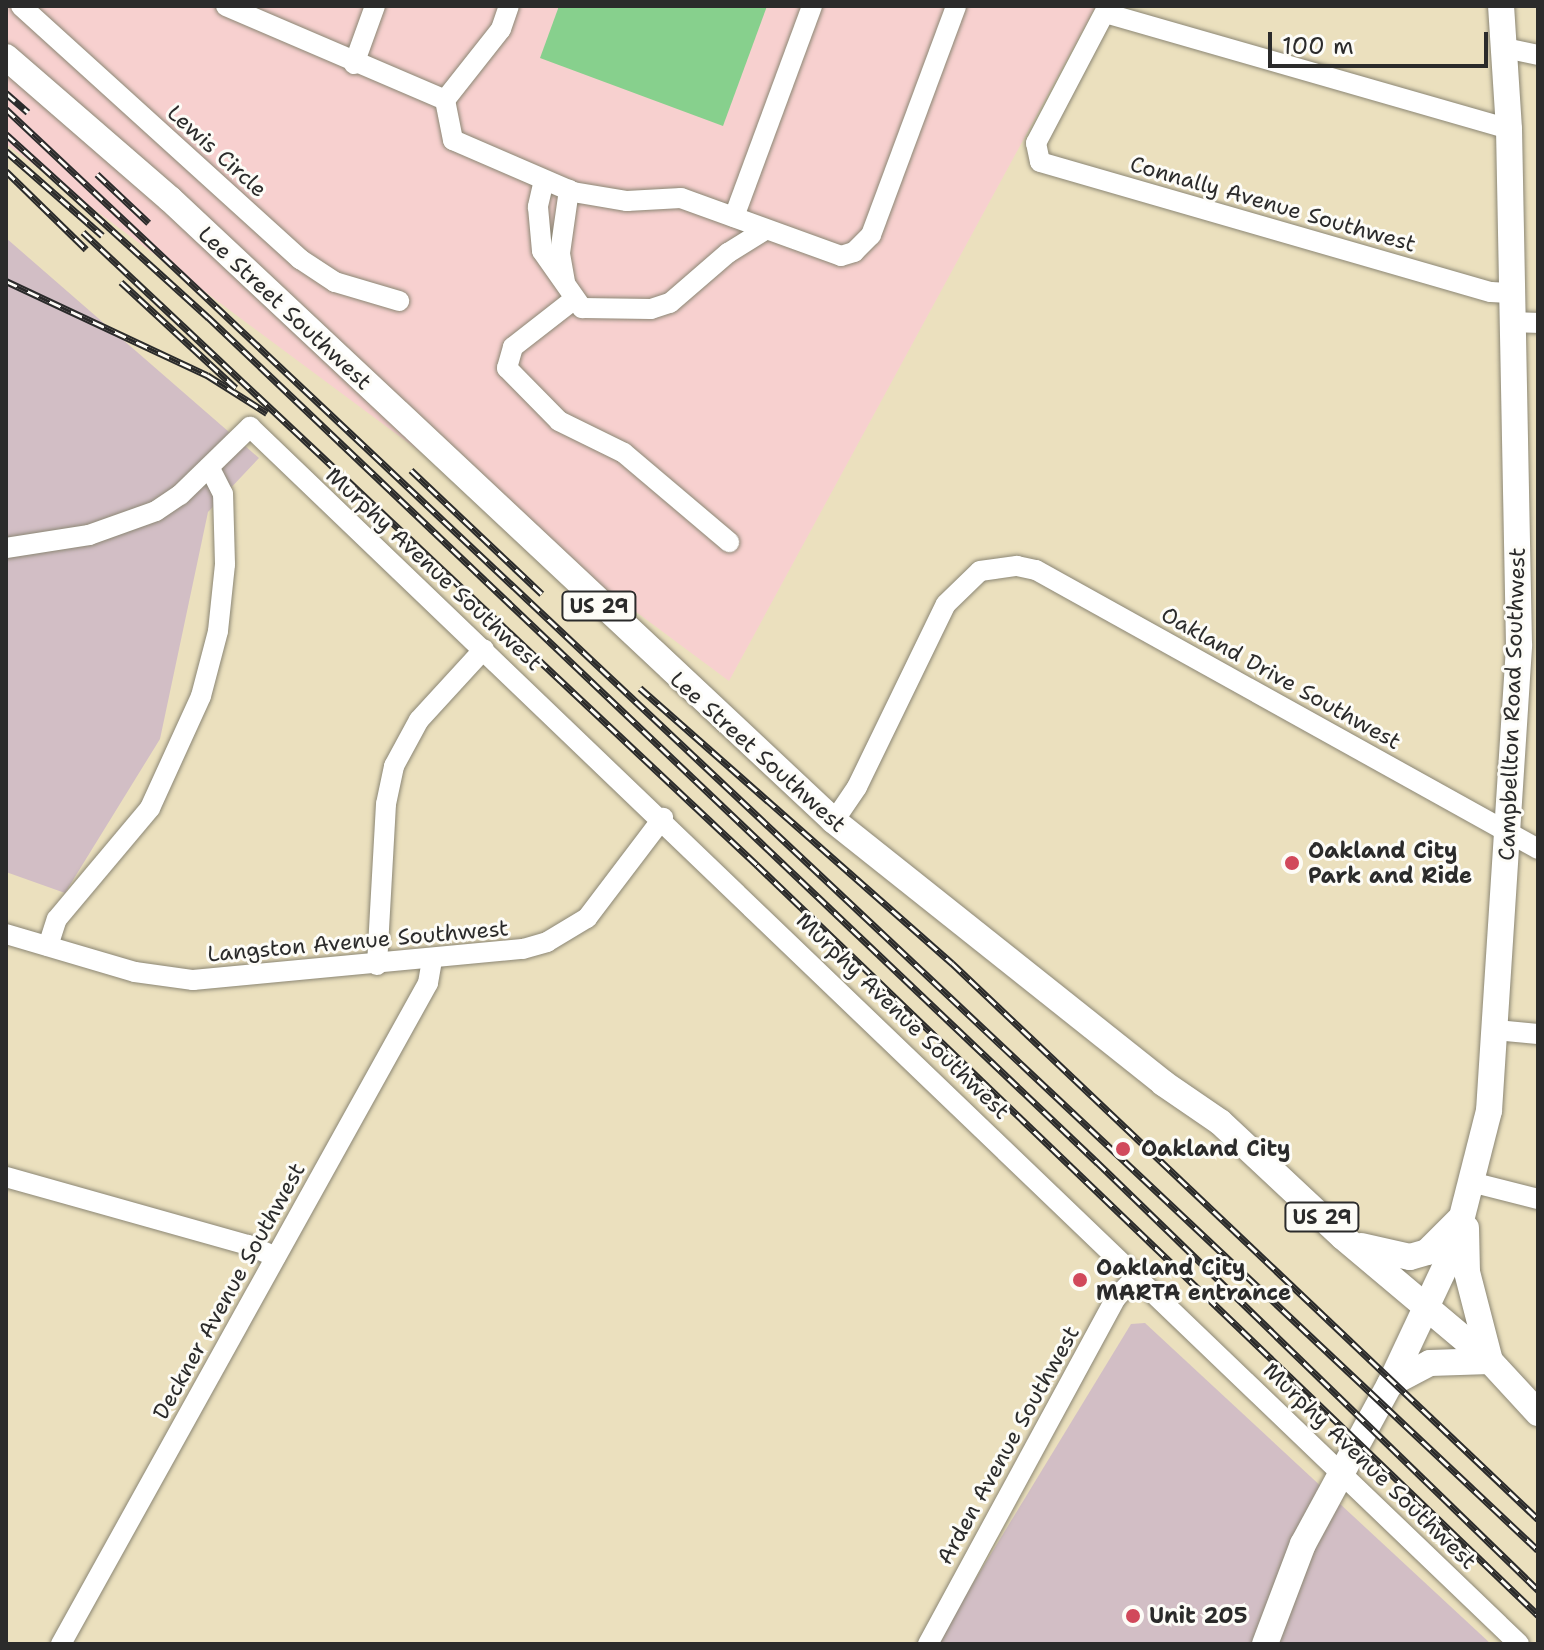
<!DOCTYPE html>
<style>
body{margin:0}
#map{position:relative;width:1544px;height:1650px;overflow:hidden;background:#ebe0be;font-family:"Shantell Sans",sans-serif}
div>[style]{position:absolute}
.built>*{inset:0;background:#f7d0cf}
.industrial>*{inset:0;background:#d2bec5}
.green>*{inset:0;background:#87d08d}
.roads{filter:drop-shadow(0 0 2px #8b8674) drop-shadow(0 0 2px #8b8674)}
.minor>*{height:20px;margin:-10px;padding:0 10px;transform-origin:10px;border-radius:10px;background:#fff}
.major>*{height:26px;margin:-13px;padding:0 13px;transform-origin:13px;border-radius:13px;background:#fff}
.rail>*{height:7px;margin-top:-3.5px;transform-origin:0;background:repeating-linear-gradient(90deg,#fdfcf7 0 12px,#2b2b2b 0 24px);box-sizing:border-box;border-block:2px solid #2b2b2b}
.dots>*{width:22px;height:22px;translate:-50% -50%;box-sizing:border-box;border:4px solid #fdfcf7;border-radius:50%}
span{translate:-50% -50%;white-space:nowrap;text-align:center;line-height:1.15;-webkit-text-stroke:6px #fdfcf7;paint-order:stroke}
.shield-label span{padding:2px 6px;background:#fdfcf7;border:2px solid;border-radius:6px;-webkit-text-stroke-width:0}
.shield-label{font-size:20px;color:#2b2b2b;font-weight:700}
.street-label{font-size:22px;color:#2b2b2b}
.poi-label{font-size:22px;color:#2b2b2b;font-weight:700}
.left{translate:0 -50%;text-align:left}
.frame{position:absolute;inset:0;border:8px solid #2b2b2b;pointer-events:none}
.scale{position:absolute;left:1268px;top:32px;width:220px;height:36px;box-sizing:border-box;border:4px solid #2b2b2b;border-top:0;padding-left:10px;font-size:24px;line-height:28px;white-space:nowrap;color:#2b2b2b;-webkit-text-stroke:6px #fdfcf7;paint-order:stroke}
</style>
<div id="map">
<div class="built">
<div style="clip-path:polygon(6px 6px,1096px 6px,729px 681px,6px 144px)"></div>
</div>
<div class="industrial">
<div style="clip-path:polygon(6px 238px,259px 458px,208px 512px,160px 739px,65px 893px,6px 872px)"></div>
<div style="clip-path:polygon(1145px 1323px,1491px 1644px,936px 1644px,1131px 1324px)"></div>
</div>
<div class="green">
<div style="clip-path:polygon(559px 6px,767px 6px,723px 126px,540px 58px)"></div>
</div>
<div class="roads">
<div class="minor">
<div style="left:21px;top:6px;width:377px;rotate:42.2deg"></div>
<div style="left:300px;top:259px;width:42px;rotate:33.3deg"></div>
<div style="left:335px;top:282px;width:67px;rotate:16.5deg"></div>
<div style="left:226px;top:6px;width:238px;rotate:23.2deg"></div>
<div style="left:1108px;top:6px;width:155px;rotate:117.7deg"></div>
<div style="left:1036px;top:143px;width:19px;rotate:78deg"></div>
<div style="left:1040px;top:162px;width:469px;rotate:16.1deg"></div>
<div style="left:1491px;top:292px;width:22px;rotate:3deg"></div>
<div style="left:1105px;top:13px;width:420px;rotate:16deg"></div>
<div style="left:1505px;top:48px;width:34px;rotate:12deg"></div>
<div style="left:354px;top:64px;width:62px;rotate:-70.1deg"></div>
<div style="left:445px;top:100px;width:41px;rotate:78.7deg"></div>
<div style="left:453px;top:140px;width:131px;rotate:23.4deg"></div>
<div style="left:573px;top:192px;width:55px;rotate:9.5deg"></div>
<div style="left:627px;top:201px;width:54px;rotate:-3.2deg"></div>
<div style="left:681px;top:198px;width:170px;rotate:19.9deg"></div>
<div style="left:841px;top:256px;width:14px;rotate:-17deg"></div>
<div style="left:854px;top:252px;width:24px;rotate:-45deg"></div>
<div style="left:871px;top:235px;width:244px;rotate:-69.6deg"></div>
<div style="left:445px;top:100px;width:90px;rotate:-51.7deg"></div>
<div style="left:501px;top:29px;width:24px;rotate:-71deg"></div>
<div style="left:544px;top:180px;width:28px;rotate:103deg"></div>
<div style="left:538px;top:207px;width:44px;rotate:84.8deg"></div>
<div style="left:542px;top:251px;width:70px;rotate:54.9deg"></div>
<div style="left:582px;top:308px;width:69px;rotate:0.8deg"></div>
<div style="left:651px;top:309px;width:20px;rotate:-18deg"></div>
<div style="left:670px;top:303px;width:77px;rotate:-40.8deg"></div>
<div style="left:728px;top:253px;width:44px;rotate:-31.9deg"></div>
<div style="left:734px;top:217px;width:225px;rotate:-69.7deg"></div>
<div style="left:565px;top:282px;width:29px;rotate:-100deg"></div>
<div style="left:560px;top:253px;width:64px;rotate:-81.9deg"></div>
<div style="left:572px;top:301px;width:75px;rotate:142.1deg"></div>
<div style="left:513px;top:347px;width:22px;rotate:106deg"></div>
<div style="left:507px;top:368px;width:74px;rotate:45.5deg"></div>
<div style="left:559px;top:421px;width:72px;rotate:26.2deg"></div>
<div style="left:624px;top:453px;width:138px;rotate:40.3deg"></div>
<div style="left:1513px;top:322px;width:25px;rotate:2deg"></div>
<div style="left:6px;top:548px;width:84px;rotate:-8.9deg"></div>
<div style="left:89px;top:535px;width:71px;rotate:-19.7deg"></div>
<div style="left:156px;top:511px;width:29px;rotate:-34deg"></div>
<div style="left:180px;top:495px;width:98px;rotate:-44.2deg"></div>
<div style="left:250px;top:427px;width:1758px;rotate:43.8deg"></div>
<div style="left:834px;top:821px;width:41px;rotate:-55.9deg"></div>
<div style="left:857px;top:787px;width:203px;rotate:-64.1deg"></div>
<div style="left:946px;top:604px;width:47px;rotate:-44.1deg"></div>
<div style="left:980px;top:571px;width:37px;rotate:-8deg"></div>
<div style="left:1017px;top:566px;width:19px;rotate:12deg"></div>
<div style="left:1036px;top:570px;width:574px;rotate:29.06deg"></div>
<div style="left:6px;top:934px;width:134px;rotate:16.4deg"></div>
<div style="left:135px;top:972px;width:59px;rotate:7.9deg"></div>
<div style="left:193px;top:980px;width:331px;rotate:-5.4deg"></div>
<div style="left:523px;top:949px;width:25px;rotate:-16deg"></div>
<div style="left:547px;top:942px;width:47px;rotate:-31deg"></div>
<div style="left:587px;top:918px;width:126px;rotate:-52.8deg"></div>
<div style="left:48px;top:946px;width:28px;rotate:-72deg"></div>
<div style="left:57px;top:919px;width:145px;rotate:-50deg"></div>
<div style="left:150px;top:808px;width:123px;rotate:-65.5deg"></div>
<div style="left:201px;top:696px;width:67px;rotate:-75.3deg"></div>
<div style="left:218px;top:631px;width:67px;rotate:-84deg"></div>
<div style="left:225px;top:564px;width:70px;rotate:-91.6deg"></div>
<div style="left:223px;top:494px;width:30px;rotate:-117deg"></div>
<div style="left:377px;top:965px;width:161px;rotate:-86.8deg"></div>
<div style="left:386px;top:804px;width:39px;rotate:-78deg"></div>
<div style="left:394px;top:766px;width:52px;rotate:-61.5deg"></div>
<div style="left:419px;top:720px;width:96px;rotate:-47.5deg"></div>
<div style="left:1496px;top:1030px;width:42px;rotate:5.4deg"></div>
<div style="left:6px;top:1177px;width:251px;rotate:15.7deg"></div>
<div style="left:248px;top:1245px;width:30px;rotate:23deg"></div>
<div style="left:1475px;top:1183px;width:65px;rotate:14.3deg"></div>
<div style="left:61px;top:1644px;width:756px;rotate:-60.96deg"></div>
<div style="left:428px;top:983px;width:23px;rotate:-80deg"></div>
<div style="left:928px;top:1644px;width:394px;rotate:-61.5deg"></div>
<div style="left:1116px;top:1298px;width:33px;rotate:-47deg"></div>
</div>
<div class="major">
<div style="left:6px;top:57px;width:217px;rotate:40.9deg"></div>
<div style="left:170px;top:199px;width:910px;rotate:43.13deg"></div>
<div style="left:834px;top:821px;width:421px;rotate:38.5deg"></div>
<div style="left:1163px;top:1083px;width:69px;rotate:34.4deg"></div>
<div style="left:1220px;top:1122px;width:168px;rotate:43.1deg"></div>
<div style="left:1343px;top:1237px;width:192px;rotate:40.1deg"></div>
<div style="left:1490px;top:1361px;width:71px;rotate:47.3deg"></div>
<div style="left:1466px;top:1228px;width:44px;rotate:88.7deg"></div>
<div style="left:1467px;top:1272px;width:92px;rotate:75.5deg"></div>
<div style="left:1361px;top:1246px;width:50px;rotate:12.7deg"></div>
<div style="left:1410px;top:1257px;width:18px;rotate:-16deg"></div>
<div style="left:1427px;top:1252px;width:45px;rotate:-45deg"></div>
<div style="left:1390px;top:1384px;width:45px;rotate:-27.7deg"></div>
<div style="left:1430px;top:1363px;width:60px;rotate:-1.9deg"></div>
<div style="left:1265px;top:1644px;width:107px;rotate:-69.2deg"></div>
<div style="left:1303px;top:1544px;width:182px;rotate:-61.5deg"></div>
<div style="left:1390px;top:1384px;width:150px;rotate:-64.8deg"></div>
<div style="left:1454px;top:1248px;width:141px;rotate:-75.7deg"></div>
<div style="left:1489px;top:1111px;width:467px;rotate:-86.3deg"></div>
<div style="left:1519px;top:645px;width:516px;rotate:-91.11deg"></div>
<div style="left:1509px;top:129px;width:123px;rotate:-93.7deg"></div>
</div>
</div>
<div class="rail">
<div style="left:6px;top:93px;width:29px;rotate:41deg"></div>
<div style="left:6px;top:109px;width:2103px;rotate:43.25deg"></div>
<div style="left:6px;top:134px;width:273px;rotate:42.2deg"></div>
<div style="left:208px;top:317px;width:1227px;rotate:43.55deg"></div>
<div style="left:1097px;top:1162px;width:615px;rotate:44.14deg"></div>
<div style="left:6px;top:151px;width:128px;rotate:41.2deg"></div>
<div style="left:6px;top:171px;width:112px;rotate:44.3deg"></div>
<div style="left:97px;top:174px;width:71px;rotate:43.3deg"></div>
<div style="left:83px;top:232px;width:925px;rotate:43.2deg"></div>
<div style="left:757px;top:865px;width:1083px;rotate:43.84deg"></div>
<div style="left:6px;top:281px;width:222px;rotate:25.1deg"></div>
<div style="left:207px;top:375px;width:71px;rotate:32.3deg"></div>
<div style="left:121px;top:282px;width:156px;rotate:42.7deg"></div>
<div style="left:411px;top:470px;width:180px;rotate:43.4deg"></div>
<div style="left:640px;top:688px;width:416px;rotate:41.4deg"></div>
<div style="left:952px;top:963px;width:808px;rotate:43.5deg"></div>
</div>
<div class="dots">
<div style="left:1292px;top:863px;background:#d1495b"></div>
<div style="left:1123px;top:1149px;background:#d1495b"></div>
<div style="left:1080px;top:1280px;background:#d1495b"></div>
<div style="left:1133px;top:1616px;background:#d1495b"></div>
</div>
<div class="shield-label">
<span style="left:599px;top:606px">US 29</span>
<span style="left:1322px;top:1217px">US 29</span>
</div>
<div class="street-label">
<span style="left:217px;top:151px;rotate:42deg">Lewis Circle</span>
<span style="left:1273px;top:204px;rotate:16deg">Connally Avenue Southwest</span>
<span style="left:285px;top:308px;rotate:43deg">Lee Street Southwest</span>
<span style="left:434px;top:569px;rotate:43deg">Murphy Avenue Southwest</span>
<span style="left:1281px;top:678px;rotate:29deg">Oakland Drive Southwest</span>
<span style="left:1512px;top:704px;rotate:-88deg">Campbellton Road Southwest</span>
<span style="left:758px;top:752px;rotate:42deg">Lee Street Southwest</span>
<span style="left:358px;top:941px;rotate:-5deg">Langston Avenue Southwest</span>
<span style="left:903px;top:1016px;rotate:44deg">Murphy Avenue Southwest</span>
<span style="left:229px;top:1291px;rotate:-61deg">Deckner Avenue Southwest</span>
<span style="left:1008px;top:1445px;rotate:-61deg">Arden Avenue Southwest</span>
<span style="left:1370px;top:1466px;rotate:44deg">Murphy Avenue Southwest</span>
</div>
<div class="poi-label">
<span class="left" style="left:1308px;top:863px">Oakland City<br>Park and Ride</span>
<span class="left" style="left:1141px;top:1149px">Oakland City</span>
<span class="left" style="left:1096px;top:1280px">Oakland City<br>MARTA entrance</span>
<span class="left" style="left:1149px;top:1616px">Unit 205</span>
</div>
<div class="frame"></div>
<div class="scale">100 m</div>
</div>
